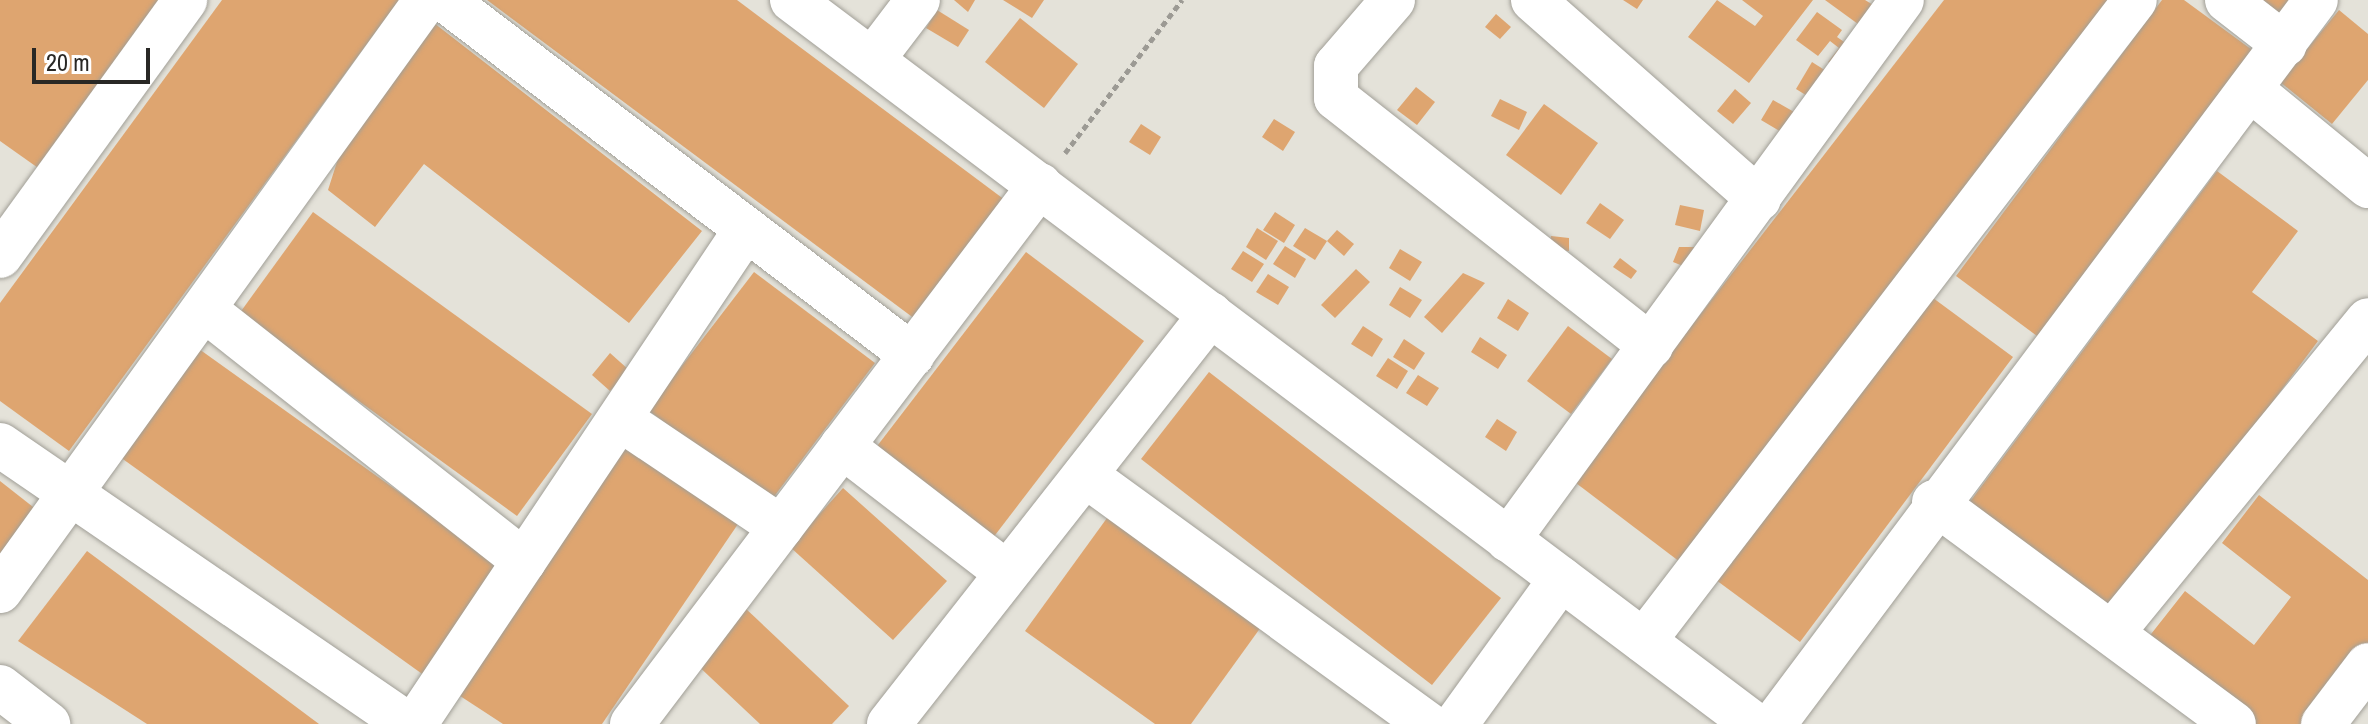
<!DOCTYPE html>
<style>
body{margin:0}
#map{position:relative;width:2368px;height:724px;overflow:hidden;background:#e4e2d9;font-family:"Archivo Narrow",sans-serif}
div>[style]{position:absolute}
.building>*{inset:0;background:#dea570}
.path>*{height:5px;margin-top:-2.5px;transform-origin:0;background:repeating-linear-gradient(90deg,#9c9a94 0 6px,transparent 0 10px)}
.roads{filter:drop-shadow(0 0 2px #a19f97) drop-shadow(0 0 2px #a19f97)}
.minor>*{height:44px;margin:-22px;padding:0 22px;transform-origin:22px;border-radius:22px;background:#fff}
span{translate:-50% -50%;white-space:nowrap;text-align:center;line-height:1.15;-webkit-text-stroke:8px #fff;paint-order:stroke}
.scale{position:absolute;left:32px;top:48px;width:118px;height:36px;box-sizing:border-box;border:4px solid #292825;border-top:0;padding-left:10px;font-size:24px;line-height:28px;white-space:nowrap;color:#292825;-webkit-text-stroke:6px #fff;paint-order:stroke}
</style>
<div id="map">
<div class="building">
<div style="clip-path:polygon(0 0,166px 0,41px 170px,0 141px)"></div>
<div style="clip-path:polygon(222px 0,399px 0,69px 451px,0 401px,0 303px)"></div>
<div style="clip-path:polygon(487px 0,737px 0,1009px 203px,919px 322px)"></div>
<div style="clip-path:polygon(954px 0,975px 0,968px 12px)"></div>
<div style="clip-path:polygon(1003px 0,1044px 0,1032px 18px)"></div>
<div style="clip-path:polygon(1623px 0,1643px 0,1637px 9px)"></div>
<div style="clip-path:polygon(1717px 0,1755px 26px,1763px 16px,1742px 0,1813px 0,1749px 83px,1688px 37px)"></div>
<div style="clip-path:polygon(1825px 0,1865px 0,1883px 11px,1858px 24px)"></div>
<div style="clip-path:polygon(1944px 0,2115px 0,1680px 562px,1572px 480px)"></div>
<div style="clip-path:polygon(2162px 0,2184px 0,2255px 52px,2041px 339px,1956px 276px)"></div>
<div style="clip-path:polygon(2255px 0,2291px 0,2276px 18px)"></div>
<div style="clip-path:polygon(937px 10px,969px 30px,958px 47px,926px 28px)"></div>
<div style="clip-path:polygon(2339px 10px,2368px 34px,2368px 80px,2332px 124px,2280px 82px)"></div>
<div style="clip-path:polygon(1817px 12px,1842px 30px,1837px 37px,1847px 44px,1839px 70px,1828px 62px,1839px 48px,1830px 41px,1818px 56px,1796px 40px)"></div>
<div style="clip-path:polygon(1496px 14px,1511px 27px,1500px 39px,1485px 27px)"></div>
<div style="clip-path:polygon(1020px 18px,1078px 64px,1044px 108px,985px 62px)"></div>
<div style="clip-path:polygon(434px 23px,702px 231px,629px 323px,424px 164px,375px 227px,328px 190px,345px 137px)"></div>
<div style="clip-path:polygon(1812px 62px,1834px 76px,1817px 102px,1796px 89px)"></div>
<div style="clip-path:polygon(1416px 87px,1435px 102px,1417px 125px,1397px 110px)"></div>
<div style="clip-path:polygon(1735px 89px,1751px 103px,1733px 124px,1717px 111px)"></div>
<div style="clip-path:polygon(1500px 99px,1527px 112px,1519px 130px,1491px 116px)"></div>
<div style="clip-path:polygon(1773px 100px,1801px 116px,1783px 133px,1761px 120px)"></div>
<div style="clip-path:polygon(1544px 104px,1598px 143px,1561px 195px,1506px 155px)"></div>
<div style="clip-path:polygon(1274px 119px,1295px 132px,1283px 151px,1262px 137px)"></div>
<div style="clip-path:polygon(1141px 124px,1161px 137px,1150px 155px,1129px 142px)"></div>
<div style="clip-path:polygon(2217px 171px,2298px 231px,2252px 292px,2318px 341px,2110px 620px,1963px 511px)"></div>
<div style="clip-path:polygon(1600px 203px,1624px 220px,1610px 239px,1586px 223px)"></div>
<div style="clip-path:polygon(1680px 205px,1704px 210px,1700px 231px,1675px 225px)"></div>
<div style="clip-path:polygon(313px 212px,592px 414px,517px 516px,239px 314px)"></div>
<div style="clip-path:polygon(1275px 212px,1295px 225px,1284px 243px,1263px 230px)"></div>
<div style="clip-path:polygon(1257px 228px,1278px 241px,1266px 260px,1246px 247px)"></div>
<div style="clip-path:polygon(1305px 228px,1327px 241px,1315px 260px,1293px 246px)"></div>
<div style="clip-path:polygon(1337px 230px,1354px 244px,1344px 256px,1327px 241px)"></div>
<div style="clip-path:polygon(1551px 236px,1569px 238px,1569px 251px,1549px 249px)"></div>
<div style="clip-path:polygon(1285px 246px,1306px 259px,1295px 278px,1273px 264px)"></div>
<div style="clip-path:polygon(1679px 247px,1696px 247px,1688px 268px,1673px 262px)"></div>
<div style="clip-path:polygon(1400px 249px,1422px 262px,1410px 281px,1389px 268px)"></div>
<div style="clip-path:polygon(1243px 251px,1264px 264px,1252px 282px,1231px 269px)"></div>
<div style="clip-path:polygon(1026px 252px,1144px 341px,989px 543px,871px 454px)"></div>
<div style="clip-path:polygon(1620px 258px,1637px 271px,1631px 279px,1613px 267px)"></div>
<div style="clip-path:polygon(1356px 269px,1370px 282px,1335px 318px,1321px 305px)"></div>
<div style="clip-path:polygon(754px 272px,875px 363px,770px 502px,648px 410px)"></div>
<div style="clip-path:polygon(1463px 273px,1485px 283px,1442px 333px,1424px 317px)"></div>
<div style="clip-path:polygon(1268px 274px,1289px 287px,1278px 305px,1256px 292px)"></div>
<div style="clip-path:polygon(1400px 287px,1422px 300px,1410px 318px,1389px 305px)"></div>
<div style="clip-path:polygon(1929px 295px,2013px 357px,1800px 642px,1716px 580px)"></div>
<div style="clip-path:polygon(1508px 299px,1529px 313px,1518px 331px,1497px 318px)"></div>
<div style="clip-path:polygon(1363px 326px,1383px 339px,1372px 357px,1351px 344px)"></div>
<div style="clip-path:polygon(1568px 326px,1612px 359px,1571px 414px,1527px 381px)"></div>
<div style="clip-path:polygon(1480px 337px,1507px 355px,1498px 369px,1471px 352px)"></div>
<div style="clip-path:polygon(1404px 339px,1425px 353px,1414px 370px,1393px 357px)"></div>
<div style="clip-path:polygon(199px 349px,511px 572px,432px 681px,120px 457px)"></div>
<div style="clip-path:polygon(610px 353px,629px 370px,610px 391px,592px 375px)"></div>
<div style="clip-path:polygon(1388px 358px,1408px 371px,1397px 389px,1376px 376px)"></div>
<div style="clip-path:polygon(1209px 372px,1501px 598px,1432px 685px,1141px 459px)"></div>
<div style="clip-path:polygon(1418px 375px,1439px 388px,1427px 406px,1406px 393px)"></div>
<div style="clip-path:polygon(1497px 419px,1517px 432px,1506px 451px,1485px 437px)"></div>
<div style="clip-path:polygon(622px 445px,738px 524px,602px 724px,503px 724px,454px 692px)"></div>
<div style="clip-path:polygon(0 481px,42px 514px,0 567px)"></div>
<div style="clip-path:polygon(843px 488px,947px 581px,893px 640px,790px 547px)"></div>
<div style="clip-path:polygon(2259px 495px,2368px 580px,2368px 645px,2306px 724px,2249px 724px,2144px 643px,2185px 591px,2254px 645px,2291px 597px,2222px 543px)"></div>
<div style="clip-path:polygon(1107px 518px,1261px 627px,1191px 724px,1155px 724px,1025px 631px)"></div>
<div style="clip-path:polygon(87px 551px,319px 724px,147px 724px,18px 641px)"></div>
<div style="clip-path:polygon(744px 607px,849px 706px,832px 724px,760px 724px,693px 661px)"></div>
</div>
<div class="path">
<div style="left:1065px;top:153px;width:193px;rotate:-52.6deg"></div>
</div>
<div class="roads">
<div class="minor">
<div style="left:445px;top:0;width:587px;rotate:37.24deg"></div>
<div style="left:792px;top:0;width:1204px;rotate:36.97deg"></div>
<div style="left:1393px;top:0;width:87px;rotate:130.8deg"></div>
<div style="left:1336px;top:66px;width:32px;rotate:90deg"></div>
<div style="left:1336px;top:98px;width:401px;rotate:38.2deg"></div>
<div style="left:1533px;top:0;width:301px;rotate:41.4deg"></div>
<div style="left:2227px;top:0;width:73px;rotate:37.8deg"></div>
<div style="left:873px;top:59px;width:74px;rotate:-52.7deg"></div>
<div style="left:2250px;top:89px;width:153px;rotate:39.4deg"></div>
<div style="left:0;top:256px;width:316px;rotate:-54.1deg"></div>
<div style="left:205px;top:310px;width:406px;rotate:38.2deg"></div>
<div style="left:620px;top:419px;width:194px;rotate:33.9deg"></div>
<div style="left:0;top:445px;width:494px;rotate:34.4deg"></div>
<div style="left:842px;top:446px;width:208px;rotate:37.6deg"></div>
<div style="left:1085px;top:475px;width:424px;rotate:36deg"></div>
<div style="left:1934px;top:502px;width:373px;rotate:36.5deg"></div>
<div style="left:1508px;top:540px;width:668px;rotate:-53.88deg"></div>
<div style="left:0;top:591px;width:729px;rotate:-54.22deg"></div>
<div style="left:2112px;top:633px;width:404px;rotate:-50.7deg"></div>
<div style="left:1644px;top:641px;width:807px;rotate:-52.55deg"></div>
<div style="left:0;top:687px;width:61px;rotate:37.6deg"></div>
<div style="left:415px;top:724px;width:595px;rotate:-56.23deg"></div>
<div style="left:632px;top:724px;width:676px;rotate:-52.88deg"></div>
<div style="left:889px;top:724px;width:521px;rotate:-51.86deg"></div>
<div style="left:1456px;top:724px;width:179px;rotate:-54.1deg"></div>
<div style="left:1774px;top:724px;width:904px;rotate:-53.18deg"></div>
<div style="left:2323px;top:724px;width:74px;rotate:-52.7deg"></div>
</div>
</div>
<div class="scale">20 m</div>
</div>
